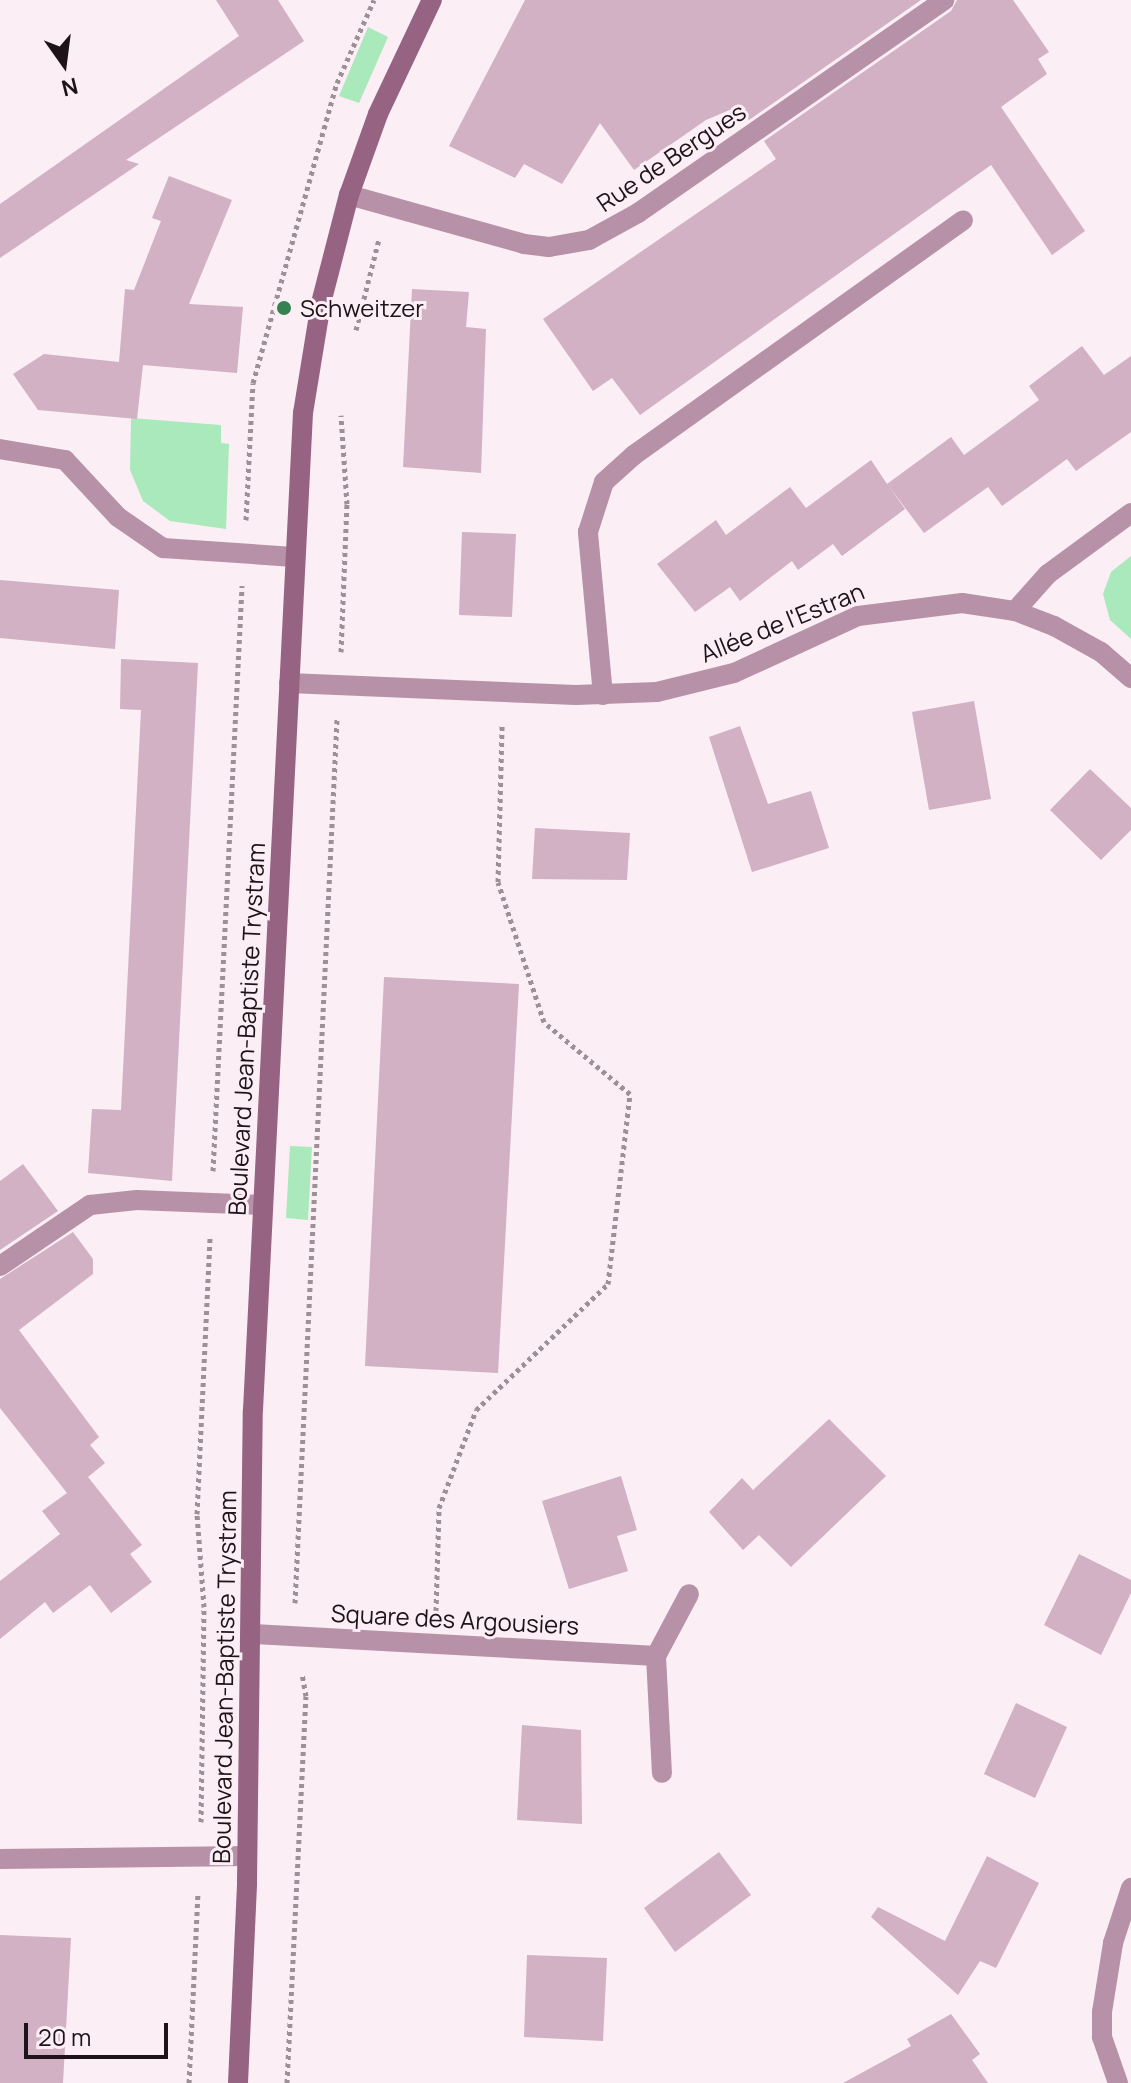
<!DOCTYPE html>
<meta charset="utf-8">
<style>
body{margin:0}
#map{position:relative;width:1131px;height:2083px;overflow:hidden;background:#fbeef5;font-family:Manrope,sans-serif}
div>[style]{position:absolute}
.green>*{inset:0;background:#aae9bb}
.building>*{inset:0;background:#d1b1c3}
.path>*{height:5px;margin-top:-2.5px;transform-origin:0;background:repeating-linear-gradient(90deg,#9d9197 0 4px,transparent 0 8px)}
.lane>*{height:20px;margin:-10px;padding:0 10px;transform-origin:10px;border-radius:10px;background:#b791a7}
.street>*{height:20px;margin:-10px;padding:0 10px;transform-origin:10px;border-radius:10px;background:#b791a7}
.secondary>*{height:20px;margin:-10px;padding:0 10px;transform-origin:10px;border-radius:10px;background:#976382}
.dots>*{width:22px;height:22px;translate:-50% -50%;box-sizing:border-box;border:4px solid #fbeef5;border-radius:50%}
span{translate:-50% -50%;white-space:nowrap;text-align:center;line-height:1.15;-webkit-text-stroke:6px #fbeef5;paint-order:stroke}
.street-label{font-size:24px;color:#1e1319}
.poi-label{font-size:24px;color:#1e1319}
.left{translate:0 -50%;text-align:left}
.north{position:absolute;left:24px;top:24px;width:80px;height:80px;-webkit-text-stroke:6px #fbeef5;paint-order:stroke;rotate:166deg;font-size:22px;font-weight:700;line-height:32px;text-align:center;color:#1e1319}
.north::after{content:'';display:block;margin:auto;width:28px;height:36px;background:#1e1319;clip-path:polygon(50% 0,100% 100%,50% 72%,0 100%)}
.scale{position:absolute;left:24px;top:2023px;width:144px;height:36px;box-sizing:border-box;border:4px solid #1e1319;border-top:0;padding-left:10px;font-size:24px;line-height:28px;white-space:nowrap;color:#1e1319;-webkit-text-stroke:6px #fbeef5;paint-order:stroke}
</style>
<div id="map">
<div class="green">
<div style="clip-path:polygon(368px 27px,388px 37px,359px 103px,339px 96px)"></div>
<div style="clip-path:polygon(131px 418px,221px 425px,221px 443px,229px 444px,226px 529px,170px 521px,143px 501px,130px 470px)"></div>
<div style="clip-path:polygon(1131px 556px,1131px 639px,1110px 620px,1103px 594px,1111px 572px)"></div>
<div style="clip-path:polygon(290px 1146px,312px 1147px,308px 1220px,286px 1218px)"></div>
</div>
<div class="building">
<div style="clip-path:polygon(216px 0,278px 0,304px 41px,126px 160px,139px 164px,0 258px,0 204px,239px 36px)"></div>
<div style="clip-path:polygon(525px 0,921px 0,749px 120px,739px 106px,706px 120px,634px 170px,600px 123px,562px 184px,524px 164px,515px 178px,449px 146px)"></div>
<div style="clip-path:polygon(957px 0,1013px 0,1049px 52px,1038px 59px,1047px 74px,1001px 107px,1085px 231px,1052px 255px,991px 165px,640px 415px,612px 378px,593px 391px,543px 319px,776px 159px,764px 141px,951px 11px)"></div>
<div style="clip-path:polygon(169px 176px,232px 200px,189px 304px,243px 307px,237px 373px,143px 365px,137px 419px,38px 410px,13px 374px,44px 354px,119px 362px,125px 289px,134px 290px,161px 221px,152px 218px)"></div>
<div style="clip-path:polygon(412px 289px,469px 292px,466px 327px,486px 329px,481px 473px,403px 467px)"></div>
<div style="clip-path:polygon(1082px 346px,1104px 375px,1131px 356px,1131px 432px,1076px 471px,1067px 459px,1002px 506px,988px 487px,924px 533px,888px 485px,905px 509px,842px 556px,833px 544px,798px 570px,792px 561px,740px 601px,730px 587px,695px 612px,657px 564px,716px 520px,726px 535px,790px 487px,806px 508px,871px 460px,887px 484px,951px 437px,964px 455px,1039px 400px,1029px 386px)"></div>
<div style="clip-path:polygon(462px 532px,516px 534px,512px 617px,459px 615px)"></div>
<div style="clip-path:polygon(0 580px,119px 590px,115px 649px,0 638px)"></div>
<div style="clip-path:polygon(121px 659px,198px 663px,172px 1181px,88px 1173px,92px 1109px,121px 1110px,141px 710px,120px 709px)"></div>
<div style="clip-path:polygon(974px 701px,991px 799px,929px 810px,912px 712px)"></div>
<div style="clip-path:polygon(740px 726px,768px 804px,811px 791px,829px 848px,752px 872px,709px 737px)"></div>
<div style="clip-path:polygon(1090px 769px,1131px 808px,1131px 830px,1101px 860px,1050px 810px)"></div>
<div style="clip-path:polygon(535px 828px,630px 833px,627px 880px,532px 879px)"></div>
<div style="clip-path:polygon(384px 977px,519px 984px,498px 1373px,365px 1366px)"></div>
<div style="clip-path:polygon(23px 1164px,58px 1211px,0 1250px,0 1181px)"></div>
<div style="clip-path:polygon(73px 1232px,93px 1259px,93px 1274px,19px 1330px,99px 1437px,90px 1445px,105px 1463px,88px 1477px,142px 1545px,130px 1554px,152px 1582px,111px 1613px,90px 1585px,53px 1613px,45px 1602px,0 1639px,0 1581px,60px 1534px,42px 1511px,67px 1493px,0 1408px,0 1279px)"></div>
<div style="clip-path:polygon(829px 1419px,886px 1476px,791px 1567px,759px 1535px,743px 1550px,709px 1512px,742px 1478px,753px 1490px)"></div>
<div style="clip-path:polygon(621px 1476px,637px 1530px,617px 1536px,628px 1571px,569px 1589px,542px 1501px)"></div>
<div style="clip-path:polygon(1079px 1554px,1131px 1580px,1131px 1593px,1101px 1655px,1044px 1625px)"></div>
<div style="clip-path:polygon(1016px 1703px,1067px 1727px,1035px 1798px,984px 1774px)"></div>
<div style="clip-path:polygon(522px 1725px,581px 1730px,582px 1824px,517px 1820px)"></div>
<div style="clip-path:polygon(719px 1852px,751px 1895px,675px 1952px,644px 1908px)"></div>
<div style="clip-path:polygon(987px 1856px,1039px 1883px,996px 1968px,980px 1961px,958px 1995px,871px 1917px,878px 1907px,945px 1941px)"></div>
<div style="clip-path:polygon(0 1935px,71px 1938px,63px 2083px,0 2083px)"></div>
<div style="clip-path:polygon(527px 1955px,607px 1958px,603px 2041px,524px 2037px)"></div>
<div style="clip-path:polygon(951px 2014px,980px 2054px,972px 2060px,988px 2083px,843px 2083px,911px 2046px,907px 2039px)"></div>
</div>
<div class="path">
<div style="left:356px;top:330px;width:94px;rotate:-75.8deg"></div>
<div style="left:246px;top:520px;width:137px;rotate:-87.1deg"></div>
<div style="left:253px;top:383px;width:312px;rotate:-74.4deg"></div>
<div style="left:337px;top:83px;width:91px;rotate:-66deg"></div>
<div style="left:341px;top:652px;width:148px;rotate:-87.7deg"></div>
<div style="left:347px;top:504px;width:89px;rotate:-93.9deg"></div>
<div style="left:213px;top:1171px;width:586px;rotate:-87.16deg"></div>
<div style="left:295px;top:1603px;width:886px;rotate:-87.28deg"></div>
<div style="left:436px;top:1611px;width:103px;rotate:-88.3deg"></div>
<div style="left:439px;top:1508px;width:105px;rotate:-69.3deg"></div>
<div style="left:476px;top:1410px;width:182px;rotate:-43.7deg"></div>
<div style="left:608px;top:1284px;width:191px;rotate:-83.4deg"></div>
<div style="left:630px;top:1094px;width:112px;rotate:-140.1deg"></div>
<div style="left:544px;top:1022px;width:147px;rotate:-108.2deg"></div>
<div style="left:498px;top:882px;width:157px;rotate:-88.5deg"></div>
<div style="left:201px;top:1822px;width:215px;rotate:-89.2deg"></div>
<div style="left:204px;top:1607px;width:93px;rotate:-94.3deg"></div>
<div style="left:197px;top:1514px;width:277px;rotate:-87.3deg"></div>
<div style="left:189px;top:2083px;width:191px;rotate:-87.3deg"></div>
<div style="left:287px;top:2083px;width:387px;rotate:-87.2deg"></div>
<div style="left:306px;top:1696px;width:23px;rotate:-100deg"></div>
</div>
<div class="lane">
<div style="left:603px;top:695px;width:164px;rotate:-95.3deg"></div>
<div style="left:588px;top:532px;width:52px;rotate:-72.3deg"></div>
<div style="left:604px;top:482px;width:40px;rotate:-42deg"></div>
<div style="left:634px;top:455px;width:404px;rotate:-35.5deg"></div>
<div style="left:0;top:1266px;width:109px;rotate:-34.1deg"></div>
<div style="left:90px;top:1205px;width:47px;rotate:-6.1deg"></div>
<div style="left:137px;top:1200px;width:126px;rotate:2.3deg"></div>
</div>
<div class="street">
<div style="left:349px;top:195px;width:182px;rotate:15.6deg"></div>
<div style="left:524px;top:244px;width:25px;rotate:7deg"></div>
<div style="left:549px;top:247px;width:41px;rotate:-9.9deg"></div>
<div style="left:589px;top:240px;width:56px;rotate:-28.9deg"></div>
<div style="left:638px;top:213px;width:373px;rotate:-34.8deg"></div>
<div style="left:0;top:449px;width:66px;rotate:9.6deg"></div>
<div style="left:65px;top:460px;width:78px;rotate:47.1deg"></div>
<div style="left:118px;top:517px;width:55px;rotate:34.6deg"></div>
<div style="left:163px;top:548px;width:131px;rotate:3.9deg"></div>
<div style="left:1015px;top:611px;width:50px;rotate:-48.3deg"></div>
<div style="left:1048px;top:574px;width:103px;rotate:-36.3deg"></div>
<div style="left:289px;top:683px;width:287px;rotate:2.4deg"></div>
<div style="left:576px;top:695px;width:81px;rotate:-2.1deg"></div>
<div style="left:657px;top:692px;width:79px;rotate:-13.9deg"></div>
<div style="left:734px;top:673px;width:136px;rotate:-24.7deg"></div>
<div style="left:858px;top:616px;width:105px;rotate:-7.1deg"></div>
<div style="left:962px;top:603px;width:54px;rotate:8.6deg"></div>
<div style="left:1015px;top:611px;width:42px;rotate:21deg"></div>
<div style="left:1054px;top:626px;width:54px;rotate:29deg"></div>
<div style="left:1101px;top:652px;width:40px;rotate:41deg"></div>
<div style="left:252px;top:1634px;width:405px;rotate:3.1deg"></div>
<div style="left:656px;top:1656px;width:117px;rotate:87.1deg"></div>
<div style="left:656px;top:1656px;width:70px;rotate:-62deg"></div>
<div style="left:0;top:1859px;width:247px;rotate:-0.7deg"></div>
<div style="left:1118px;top:2083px;width:49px;rotate:-109.2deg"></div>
<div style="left:1102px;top:2037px;width:25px;rotate:-90deg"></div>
<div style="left:1102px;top:2012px;width:70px;rotate:-80.9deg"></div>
<div style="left:1113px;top:1943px;width:58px;rotate:-71.9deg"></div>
</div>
<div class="secondary">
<div style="left:238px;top:2083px;width:200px;rotate:-87.4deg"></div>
<div style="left:247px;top:1883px;width:473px;rotate:-89.3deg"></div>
<div style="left:253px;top:1410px;width:998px;rotate:-87.13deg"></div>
<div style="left:303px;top:413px;width:111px;rotate:-80.7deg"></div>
<div style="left:321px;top:303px;width:112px;rotate:-75.5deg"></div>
<div style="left:349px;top:195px;width:86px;rotate:-70.3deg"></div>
<div style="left:378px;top:114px;width:126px;rotate:-64.7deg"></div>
</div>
<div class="dots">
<div style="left:284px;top:308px;background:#358251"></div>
</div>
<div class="street-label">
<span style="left:671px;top:157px;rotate:-34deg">Rue de Bergues</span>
<span style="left:782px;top:622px;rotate:-22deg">Allée de l'Estran</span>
<span style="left:246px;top:1029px;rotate:-87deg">Boulevard Jean-Baptiste Trystram</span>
<span style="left:455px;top:1619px;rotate:3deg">Square des Argousiers</span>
<span style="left:224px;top:1677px;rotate:-89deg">Boulevard Jean-Baptiste Trystram</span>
</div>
<div class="poi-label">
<span class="left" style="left:300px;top:308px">Schweitzer</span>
</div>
<div class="north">N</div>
<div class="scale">20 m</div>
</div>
